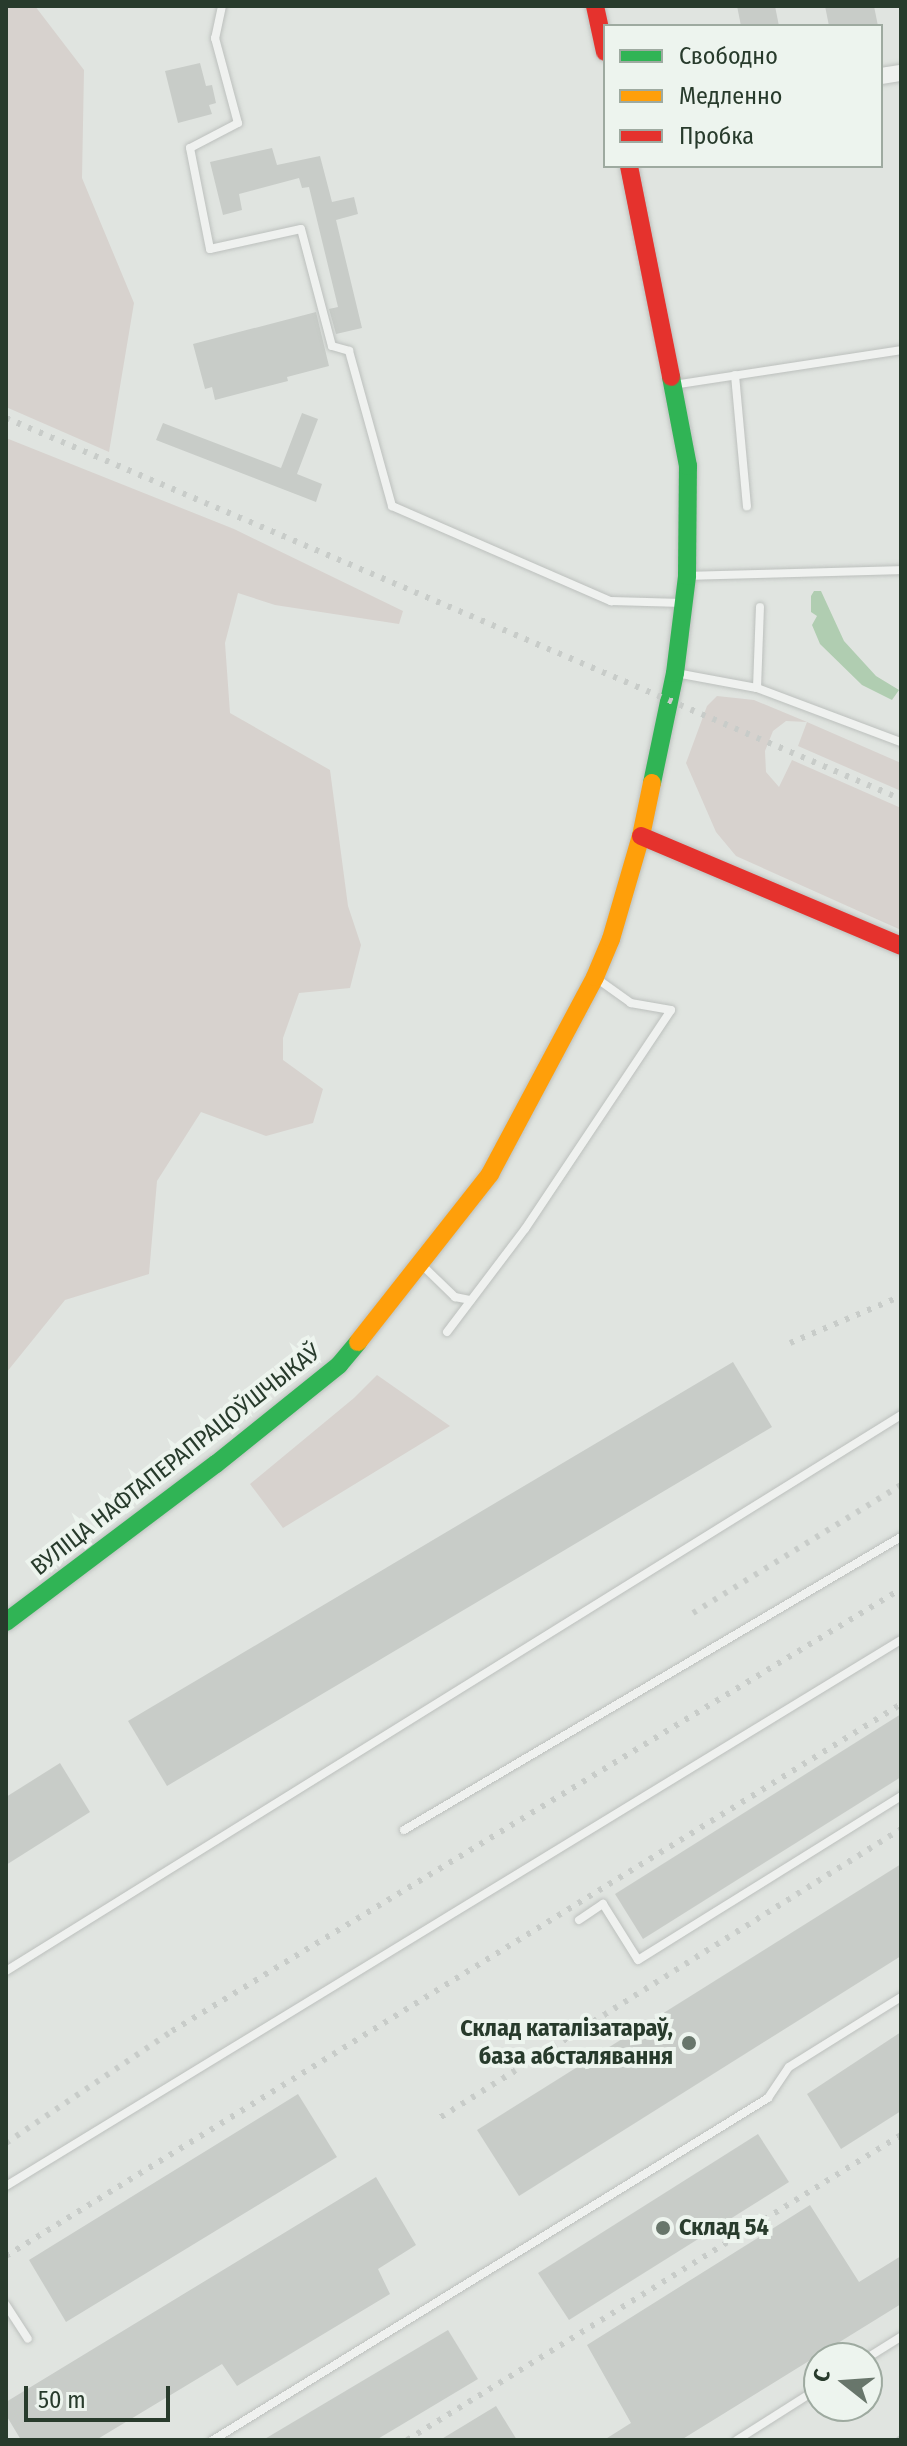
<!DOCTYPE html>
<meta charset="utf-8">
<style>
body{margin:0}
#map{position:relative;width:907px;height:2446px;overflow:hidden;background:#e0e4e0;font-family:"Fira Sans Condensed",sans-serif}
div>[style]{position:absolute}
.green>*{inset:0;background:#d7d2ce}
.water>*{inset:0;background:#b0cdb1}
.building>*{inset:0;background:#c8ccc8}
.roads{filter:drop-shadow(0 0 2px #bcc0bd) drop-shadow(0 0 2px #bcc0bd)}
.lane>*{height:8px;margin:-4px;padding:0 4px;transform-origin:4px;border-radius:4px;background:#eff1ef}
.street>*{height:16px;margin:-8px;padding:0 8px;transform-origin:8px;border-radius:8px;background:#eff1ef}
.fast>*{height:18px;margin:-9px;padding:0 9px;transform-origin:9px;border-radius:9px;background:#30b455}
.slow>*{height:18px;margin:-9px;padding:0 9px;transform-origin:9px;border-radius:9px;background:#ff9f0a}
.jam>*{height:18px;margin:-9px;padding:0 9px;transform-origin:9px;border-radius:9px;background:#e5322d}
.rail>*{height:6px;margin-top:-3px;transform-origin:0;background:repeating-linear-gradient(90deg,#c8ccc9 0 4px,transparent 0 12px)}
.dots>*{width:22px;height:22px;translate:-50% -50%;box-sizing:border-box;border:4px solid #edf4ee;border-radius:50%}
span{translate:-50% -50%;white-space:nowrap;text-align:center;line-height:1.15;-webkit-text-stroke:8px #edf4ee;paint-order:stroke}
.street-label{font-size:24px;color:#283b2c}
.poi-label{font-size:24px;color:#283b2c;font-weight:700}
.right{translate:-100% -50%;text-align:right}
.left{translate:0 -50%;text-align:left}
.frame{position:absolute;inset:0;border:8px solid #283b2c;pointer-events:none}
.legend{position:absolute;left:603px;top:24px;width:280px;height:144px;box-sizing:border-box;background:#edf4ee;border:2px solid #9eaaa0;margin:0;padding:10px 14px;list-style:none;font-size:24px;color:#283b2c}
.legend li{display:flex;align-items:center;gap:16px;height:40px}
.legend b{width:40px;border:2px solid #9eaaa0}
.north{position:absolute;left:803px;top:2342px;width:80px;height:80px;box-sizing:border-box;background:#edf4ee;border:2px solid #9eaaa0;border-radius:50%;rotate:287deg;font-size:22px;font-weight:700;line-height:32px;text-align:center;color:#283b2c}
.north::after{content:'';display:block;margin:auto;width:28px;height:36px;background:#68766b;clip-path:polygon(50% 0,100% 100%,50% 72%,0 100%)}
.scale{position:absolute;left:24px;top:2386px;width:146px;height:36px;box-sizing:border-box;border:4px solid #283b2c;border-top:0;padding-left:10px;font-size:24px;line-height:28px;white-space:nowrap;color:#283b2c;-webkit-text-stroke:6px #edf4ee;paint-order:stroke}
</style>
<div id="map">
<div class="green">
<div style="clip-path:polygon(6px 6px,35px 6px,84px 70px,82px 178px,134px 303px,109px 452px,6px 407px)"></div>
<div style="clip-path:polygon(6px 438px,234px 529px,403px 611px,399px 624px,275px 605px,238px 593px,225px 643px,230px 713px,330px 770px,348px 906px,361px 945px,350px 988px,299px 993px,283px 1038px,283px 1060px,323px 1089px,313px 1123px,266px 1136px,201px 1112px,157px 1181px,149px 1274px,65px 1300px,6px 1373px)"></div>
<div style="clip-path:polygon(717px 696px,754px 700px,807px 722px,901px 763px,901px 791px,798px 746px,807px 722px,786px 721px,773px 731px,765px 751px,766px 772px,779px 787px,792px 760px,901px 808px,901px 930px,736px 856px,716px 832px,686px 763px,707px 706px)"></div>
<div style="clip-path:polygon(377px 1375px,450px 1426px,283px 1528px,250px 1484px,354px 1398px)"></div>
</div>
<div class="water">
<div style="clip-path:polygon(814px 591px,821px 591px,844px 641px,876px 676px,899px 690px,892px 700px,862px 685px,820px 644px,812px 625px,817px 616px,811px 612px,811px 596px)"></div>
</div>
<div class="building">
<div style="clip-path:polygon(737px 6px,775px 6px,779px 26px,741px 26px)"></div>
<div style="clip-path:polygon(825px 6px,874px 6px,878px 26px,829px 26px)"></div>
<div style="clip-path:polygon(200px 63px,206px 86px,212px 85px,216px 103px,209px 105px,212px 114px,178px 123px,165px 71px)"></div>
<div style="clip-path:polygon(272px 148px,277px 165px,320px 156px,332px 202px,354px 197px,358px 214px,336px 220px,362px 328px,336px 334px,329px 309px,338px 307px,309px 187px,302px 188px,299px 178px,239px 194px,242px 210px,223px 215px,210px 162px)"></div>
<div style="clip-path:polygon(316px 312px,329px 366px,287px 377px,288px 381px,215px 400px,212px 387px,205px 389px,193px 344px)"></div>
<div style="clip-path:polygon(302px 413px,318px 419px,297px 474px,322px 484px,316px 502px,156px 440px,163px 423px,281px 468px)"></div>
<div style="clip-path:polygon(733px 1362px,772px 1427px,167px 1786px,128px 1721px)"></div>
<div style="clip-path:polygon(901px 1714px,901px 1777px,643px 1939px,615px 1894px)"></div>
<div style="clip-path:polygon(60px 1763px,90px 1812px,6px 1865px,6px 1797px)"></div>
<div style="clip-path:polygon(901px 1864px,901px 1956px,519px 2196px,477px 2130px)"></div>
<div style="clip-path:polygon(901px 2032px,901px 2111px,841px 2149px,807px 2094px)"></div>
<div style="clip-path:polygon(298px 2094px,337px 2157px,66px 2322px,29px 2260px)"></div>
<div style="clip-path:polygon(758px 2134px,789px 2182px,569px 2320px,538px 2273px)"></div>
<div style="clip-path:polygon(376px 2177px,416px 2245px,378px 2269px,390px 2294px,237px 2386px,222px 2364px,96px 2440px,21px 2440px,6px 2415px,6px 2402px)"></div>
<div style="clip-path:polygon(810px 2205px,859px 2282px,901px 2256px,901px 2304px,681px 2440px,604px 2440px,631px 2423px,587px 2345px)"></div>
<div style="clip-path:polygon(448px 2330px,478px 2379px,376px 2440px,263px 2440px)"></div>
<div style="clip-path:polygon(496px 2406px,517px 2440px,440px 2440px)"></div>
</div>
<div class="roads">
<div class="lane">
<div style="left:222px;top:6px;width:33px;rotate:102deg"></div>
<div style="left:215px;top:38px;width:88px;rotate:74.9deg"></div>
<div style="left:238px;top:123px;width:54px;rotate:152.5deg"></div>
<div style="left:190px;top:148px;width:103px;rotate:78.8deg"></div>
<div style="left:210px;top:249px;width:93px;rotate:-12.4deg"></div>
<div style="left:301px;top:229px;width:121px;rotate:75.2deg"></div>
<div style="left:332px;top:346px;width:18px;rotate:16deg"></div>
<div style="left:349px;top:351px;width:161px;rotate:74.5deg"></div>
<div style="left:392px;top:506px;width:239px;rotate:23.5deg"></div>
<div style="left:611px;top:601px;width:72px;rotate:1.6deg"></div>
<div style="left:735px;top:375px;width:132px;rotate:84.8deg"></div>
<div style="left:673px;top:385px;width:231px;rotate:-8.7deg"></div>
<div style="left:688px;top:576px;width:213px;rotate:-1.6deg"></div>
<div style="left:676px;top:673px;width:82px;rotate:10.5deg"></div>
<div style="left:757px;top:688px;width:154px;rotate:20.6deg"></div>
<div style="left:757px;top:688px;width:81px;rotate:-87.9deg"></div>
<div style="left:423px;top:1266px;width:45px;rotate:44.1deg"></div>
<div style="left:455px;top:1297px;width:16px;rotate:11deg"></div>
<div style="left:447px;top:1332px;width:129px;rotate:-52.9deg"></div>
<div style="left:525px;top:1229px;width:263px;rotate:-56.3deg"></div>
<div style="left:671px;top:1010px;width:41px;rotate:-170.1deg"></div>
<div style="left:631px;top:1003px;width:43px;rotate:-144.5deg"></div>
<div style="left:404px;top:1830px;width:577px;rotate:-30.52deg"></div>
<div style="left:579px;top:1920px;width:29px;rotate:-34deg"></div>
<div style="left:603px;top:1904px;width:66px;rotate:58deg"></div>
<div style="left:638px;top:1960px;width:310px;rotate:-31.9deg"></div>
<div style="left:6px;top:1971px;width:1054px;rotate:-31.85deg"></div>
<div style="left:6px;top:2186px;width:1048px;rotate:-31.39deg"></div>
<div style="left:6px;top:2305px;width:40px;rotate:57.1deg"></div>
<div style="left:867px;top:2358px;width:40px;rotate:-32deg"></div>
<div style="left:213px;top:2440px;width:652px;rotate:-31.64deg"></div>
<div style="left:768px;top:2098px;width:37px;rotate:-56deg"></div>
<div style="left:789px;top:2067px;width:132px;rotate:-32deg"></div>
<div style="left:737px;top:2440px;width:97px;rotate:-32.4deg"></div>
</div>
<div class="street">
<div style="left:881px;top:76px;width:20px;rotate:-9deg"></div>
</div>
<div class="fast">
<div style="left:652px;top:783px;width:112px;rotate:-78.2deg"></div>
<div style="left:675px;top:673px;width:98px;rotate:-82.9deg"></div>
<div style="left:687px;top:576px;width:110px;rotate:-89.5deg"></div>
<div style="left:688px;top:466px;width:91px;rotate:-100.8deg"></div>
<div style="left:6px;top:1622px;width:263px;rotate:-37deg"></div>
<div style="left:216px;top:1464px;width:158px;rotate:-38.8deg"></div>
<div style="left:339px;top:1365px;width:30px;rotate:-50deg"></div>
</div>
<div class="slow">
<div style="left:358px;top:1342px;width:214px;rotate:-51.8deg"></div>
<div style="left:490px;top:1174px;width:223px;rotate:-61.9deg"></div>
<div style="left:595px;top:977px;width:41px;rotate:-67.2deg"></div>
<div style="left:611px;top:939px;width:107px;rotate:-73.8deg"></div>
<div style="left:641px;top:836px;width:54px;rotate:-78.3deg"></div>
</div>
<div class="jam">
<div style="left:595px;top:6px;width:47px;rotate:77.7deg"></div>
<div style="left:629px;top:166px;width:215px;rotate:78.7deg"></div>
<div style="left:641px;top:836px;width:282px;rotate:22.9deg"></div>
</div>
</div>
<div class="rail">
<div style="left:6px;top:418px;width:973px;rotate:23.06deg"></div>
<div style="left:790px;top:1343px;width:121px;rotate:-22.9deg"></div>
<div style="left:693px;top:1613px;width:244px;rotate:-31.6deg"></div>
<div style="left:441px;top:2117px;width:543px;rotate:-32.05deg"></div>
<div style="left:6px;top:2143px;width:200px;rotate:-34deg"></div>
<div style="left:172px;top:2031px;width:853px;rotate:-31.23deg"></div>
<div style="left:6px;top:2256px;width:1052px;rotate:-31.66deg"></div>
<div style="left:407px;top:2440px;width:581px;rotate:-31.69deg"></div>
<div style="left:898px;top:2440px;width:4px;rotate:-34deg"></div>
</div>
<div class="dots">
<div style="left:689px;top:2043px;background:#68766b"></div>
<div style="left:663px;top:2228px;background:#68766b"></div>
</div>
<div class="street-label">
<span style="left:176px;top:1460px;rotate:-38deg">ВУЛІЦА НАФТАПЕРАПРАЦОЎШЧЫКАЎ</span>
</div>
<div class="poi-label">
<span class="right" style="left:673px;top:2043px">Склад каталізатараў,<br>база абсталявання</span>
<span class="left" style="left:679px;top:2228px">Склад 54</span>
</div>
<div class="frame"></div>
<ul class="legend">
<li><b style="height:10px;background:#30b455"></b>Свободно</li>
<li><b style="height:10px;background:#ff9f0a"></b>Медленно</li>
<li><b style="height:10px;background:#e5322d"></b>Пробка</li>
</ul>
<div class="north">С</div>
<div class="scale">50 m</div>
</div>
